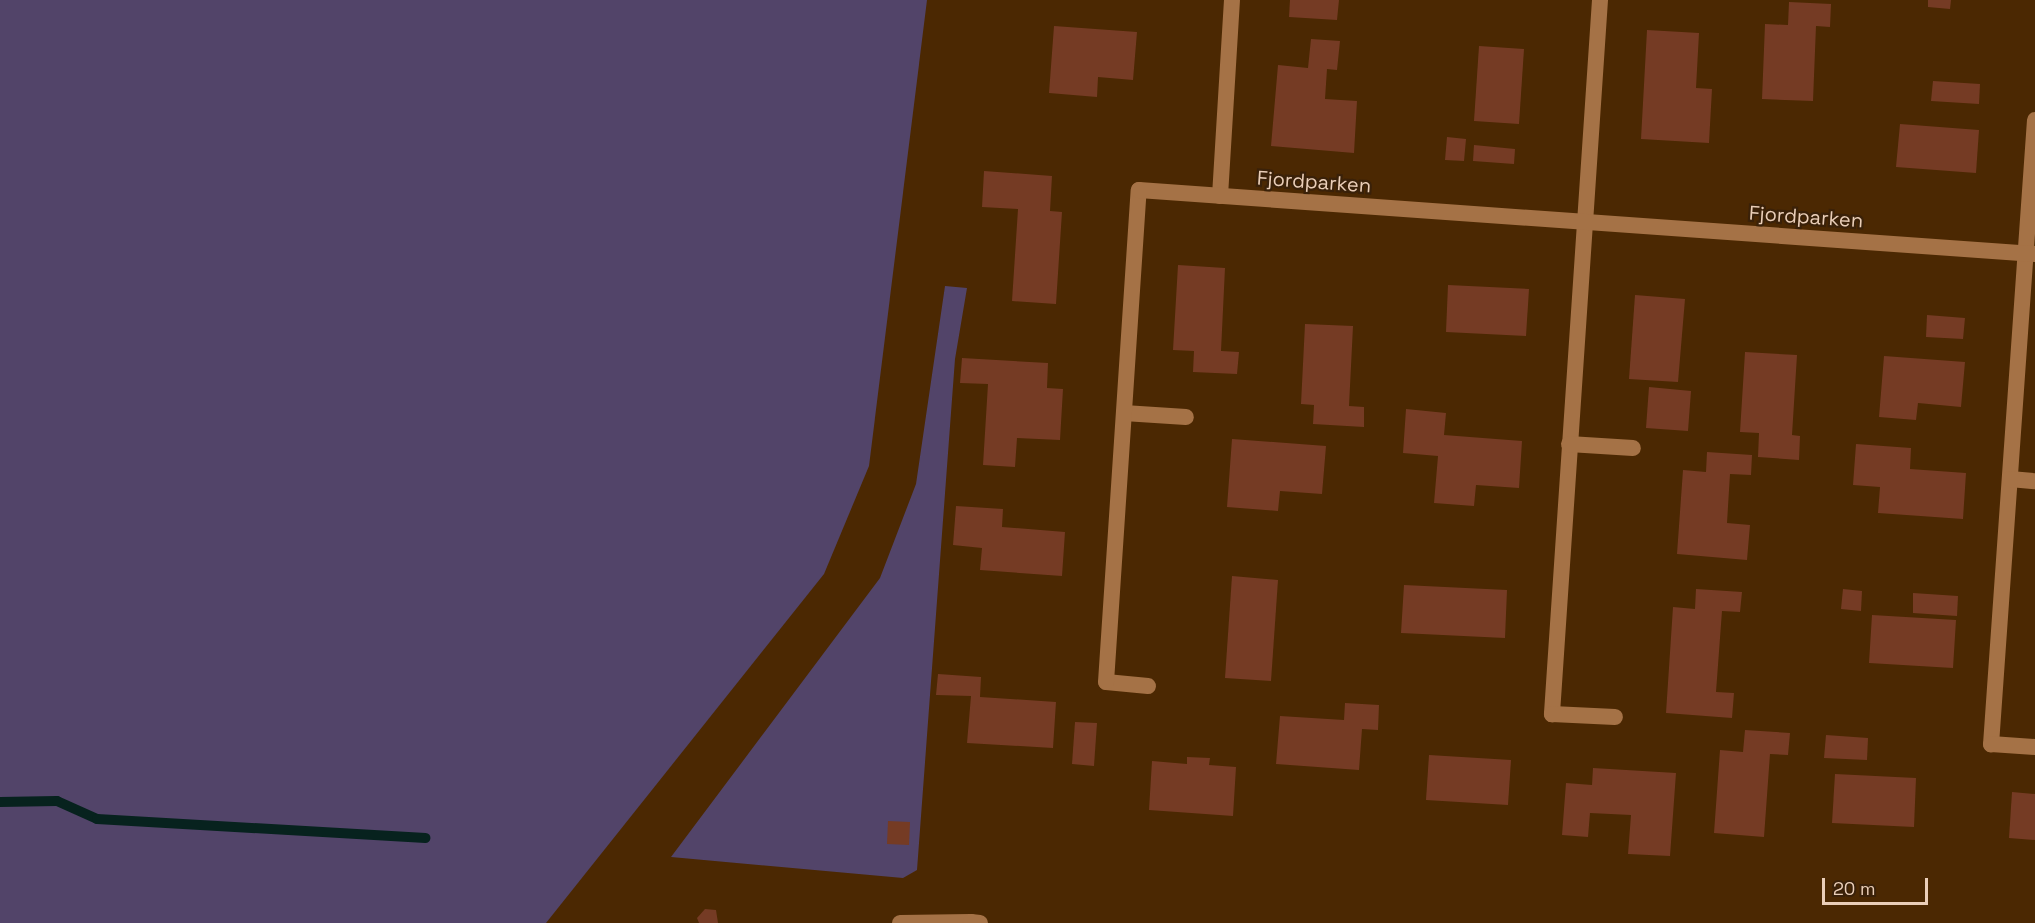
<!DOCTYPE html>
<style>
body{margin:0}
#map{position:relative;width:2035px;height:923px;overflow:hidden;background:#4b2802;font-family:"Space Grotesk",sans-serif}
div>[style]{position:absolute}
.green>*{inset:0;background:#524469}
.stream>*{height:10px;margin:-5px;padding:0 5px;transform-origin:5px;border-radius:5px;background:#07221e}
.building>*{inset:0;background:#753b24}
.minor>*{height:16px;margin:-8px;padding:0 8px;transform-origin:8px;border-radius:8px;background:#a57246}
.tertiary>*{height:16px;margin:-8px;padding:0 8px;transform-origin:8px;border-radius:8px;background:#a57246}
span{translate:-50% -50%;white-space:nowrap;text-align:center;line-height:1.15;-webkit-text-stroke:4.5px #3a2109;paint-order:stroke}
.street-label{font-size:20px;color:#eaceb8}
.scale{position:absolute;left:1822px;top:878px;width:106px;height:27px;box-sizing:border-box;border:3px solid #eaceb8;border-top:0;padding-left:8px;font-size:18px;line-height:21px;white-space:nowrap;color:#eaceb8;-webkit-text-stroke:4px #3a2109;paint-order:stroke}
</style>
<div id="map">
<div class="green">
<div style="clip-path:polygon(0 0,927px 0,869px 466px,824px 574px,546px 923px,0 923px)"></div>
<div style="clip-path:polygon(945px 286px,967px 288px,955px 359px,917px 870px,903px 878px,671px 857px,880px 578px,916px 484px)"></div>
</div>
<div class="stream">
<div style="left:0;top:802px;width:57px;rotate:-1deg"></div>
<div style="left:57px;top:801px;width:44px;rotate:24.2deg"></div>
<div style="left:97px;top:819px;width:329px;rotate:3.3deg"></div>
</div>
<div class="building">
<div style="clip-path:polygon(1290px 0,1339px 0,1337px 20px,1289px 17px)"></div>
<div style="clip-path:polygon(1928px 0,1951px 0,1950px 9px,1928px 7px)"></div>
<div style="clip-path:polygon(1789px 2px,1831px 4px,1830px 27px,1816px 26px,1813px 101px,1762px 99px,1765px 24px,1788px 25px)"></div>
<div style="clip-path:polygon(1054px 26px,1137px 32px,1133px 80px,1098px 77px,1097px 97px,1049px 93px)"></div>
<div style="clip-path:polygon(1647px 30px,1699px 33px,1696px 88px,1712px 89px,1709px 143px,1641px 139px)"></div>
<div style="clip-path:polygon(1311px 39px,1340px 41px,1337px 70px,1327px 69px,1325px 99px,1357px 101px,1354px 153px,1271px 146px,1278px 65px,1308px 68px)"></div>
<div style="clip-path:polygon(1479px 46px,1524px 49px,1519px 124px,1474px 121px)"></div>
<div style="clip-path:polygon(1933px 81px,1980px 84px,1979px 104px,1931px 101px)"></div>
<div style="clip-path:polygon(1900px 124px,1979px 130px,1976px 173px,1896px 167px)"></div>
<div style="clip-path:polygon(1447px 137px,1466px 139px,1464px 161px,1445px 160px)"></div>
<div style="clip-path:polygon(1474px 145px,1515px 149px,1514px 164px,1473px 161px)"></div>
<div style="clip-path:polygon(984px 171px,1052px 176px,1050px 211px,1062px 212px,1056px 304px,1012px 301px,1018px 209px,982px 207px)"></div>
<div style="clip-path:polygon(1178px 265px,1225px 268px,1221px 351px,1239px 352px,1237px 374px,1193px 372px,1194px 351px,1173px 350px)"></div>
<div style="clip-path:polygon(1448px 285px,1529px 289px,1526px 336px,1446px 332px)"></div>
<div style="clip-path:polygon(1635px 295px,1685px 299px,1678px 382px,1629px 379px)"></div>
<div style="clip-path:polygon(1927px 315px,1965px 318px,1963px 339px,1926px 337px)"></div>
<div style="clip-path:polygon(1305px 324px,1353px 326px,1349px 406px,1364px 407px,1364px 427px,1313px 424px,1314px 405px,1301px 404px)"></div>
<div style="clip-path:polygon(1745px 352px,1797px 355px,1792px 435px,1800px 436px,1799px 460px,1758px 457px,1759px 433px,1740px 432px)"></div>
<div style="clip-path:polygon(1884px 356px,1965px 362px,1961px 407px,1918px 403px,1916px 420px,1879px 417px)"></div>
<div style="clip-path:polygon(962px 358px,1048px 363px,1047px 388px,1063px 389px,1060px 440px,1017px 438px,1015px 467px,983px 465px,988px 384px,960px 383px)"></div>
<div style="clip-path:polygon(1649px 387px,1691px 391px,1688px 431px,1646px 428px)"></div>
<div style="clip-path:polygon(1406px 409px,1446px 413px,1444px 435px,1522px 441px,1519px 488px,1476px 485px,1474px 506px,1434px 503px,1438px 456px,1403px 453px)"></div>
<div style="clip-path:polygon(1232px 439px,1326px 446px,1322px 494px,1280px 491px,1278px 511px,1227px 507px)"></div>
<div style="clip-path:polygon(1856px 444px,1911px 448px,1910px 469px,1966px 473px,1963px 519px,1878px 513px,1880px 487px,1853px 485px)"></div>
<div style="clip-path:polygon(1707px 452px,1752px 455px,1751px 475px,1730px 474px,1727px 523px,1750px 525px,1747px 560px,1677px 554px,1683px 470px,1706px 472px)"></div>
<div style="clip-path:polygon(956px 506px,1003px 509px,1002px 527px,1065px 532px,1062px 576px,980px 570px,982px 548px,953px 545px)"></div>
<div style="clip-path:polygon(1232px 576px,1278px 580px,1271px 681px,1225px 678px)"></div>
<div style="clip-path:polygon(1404px 585px,1507px 590px,1505px 638px,1401px 633px)"></div>
<div style="clip-path:polygon(1696px 589px,1742px 592px,1740px 612px,1722px 611px,1716px 692px,1734px 693px,1732px 718px,1666px 713px,1673px 607px,1695px 609px)"></div>
<div style="clip-path:polygon(1843px 589px,1862px 591px,1861px 611px,1841px 609px)"></div>
<div style="clip-path:polygon(1913px 593px,1958px 596px,1957px 616px,1913px 613px)"></div>
<div style="clip-path:polygon(1872px 615px,1956px 620px,1953px 668px,1869px 663px)"></div>
<div style="clip-path:polygon(938px 674px,981px 677px,980px 697px,1056px 702px,1053px 748px,967px 743px,971px 696px,936px 695px)"></div>
<div style="clip-path:polygon(1345px 703px,1379px 705px,1378px 730px,1362px 729px,1359px 770px,1276px 764px,1280px 716px,1344px 720px)"></div>
<div style="clip-path:polygon(1075px 722px,1097px 723px,1094px 766px,1072px 764px)"></div>
<div style="clip-path:polygon(1745px 730px,1790px 733px,1788px 755px,1770px 754px,1764px 837px,1714px 833px,1720px 750px,1743px 752px)"></div>
<div style="clip-path:polygon(1826px 735px,1868px 738px,1867px 760px,1824px 758px)"></div>
<div style="clip-path:polygon(1429px 755px,1511px 760px,1508px 805px,1426px 800px)"></div>
<div style="clip-path:polygon(1187px 757px,1210px 758px,1209px 765px,1236px 767px,1233px 816px,1149px 810px,1152px 761px,1187px 764px)"></div>
<div style="clip-path:polygon(1593px 768px,1676px 773px,1670px 856px,1628px 854px,1631px 815px,1590px 813px,1588px 837px,1562px 835px,1566px 783px,1592px 785px)"></div>
<div style="clip-path:polygon(1835px 774px,1916px 778px,1914px 827px,1832px 823px)"></div>
<div style="clip-path:polygon(2012px 792px,2035px 794px,2035px 840px,2009px 838px)"></div>
<div style="clip-path:polygon(888px 821px,910px 822px,909px 845px,887px 844px)"></div>
<div style="clip-path:polygon(705px 909px,716px 910px,718px 923px,699px 923px,697px 918px)"></div>
</div>
<div class="minor">
<div style="left:1600px;top:0;width:716px;rotate:93.85deg"></div>
<div style="left:1552px;top:714px;width:63px;rotate:2.7deg"></div>
<div style="left:2035px;top:120px;width:626px;rotate:94.03deg"></div>
<div style="left:1991px;top:744px;width:44px;rotate:3.9deg"></div>
<div style="left:1220px;top:196px;width:196px;rotate:-86.5deg"></div>
<div style="left:1124px;top:413px;width:62px;rotate:3.7deg"></div>
<div style="left:1569px;top:444px;width:64px;rotate:3.6deg"></div>
<div style="left:2010px;top:479px;width:25px;rotate:5deg"></div>
<div style="left:1148px;top:686px;width:42px;rotate:-174.6deg"></div>
<div style="left:1106px;top:682px;width:493px;rotate:-86.2deg"></div>
<div style="left:1139px;top:190px;width:898px;rotate:4.09deg"></div>
<div style="left:900px;top:923px;width:71px;rotate:-0.8deg"></div>
</div>
<div class="tertiary">
<div style="left:971px;top:922px;width:9px;rotate:6deg"></div>
</div>
<div class="street-label">
<span style="left:1314px;top:182px;rotate:4deg">Fjordparken</span>
<span style="left:1806px;top:217px;rotate:4deg">Fjordparken</span>
</div>
<div class="scale">20 m</div>
</div>
